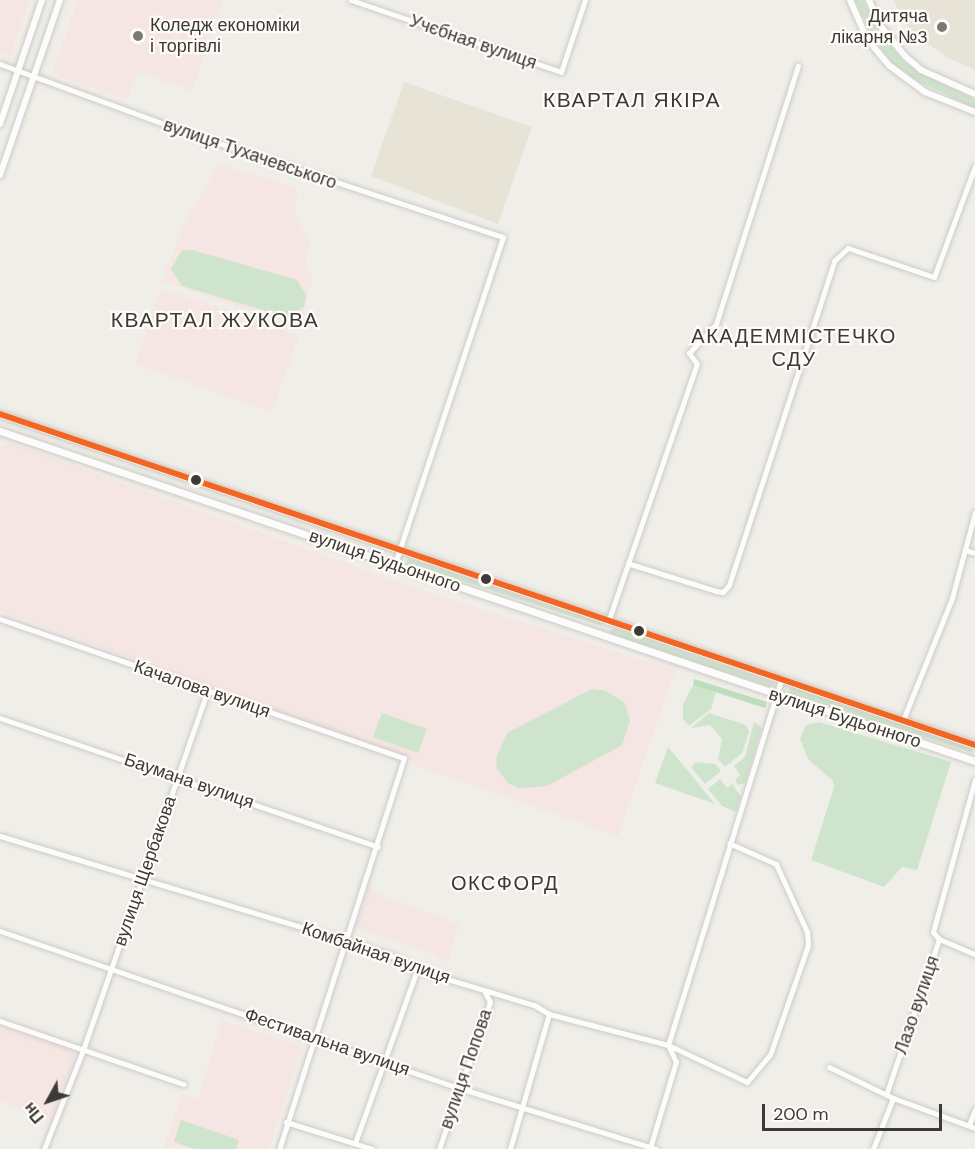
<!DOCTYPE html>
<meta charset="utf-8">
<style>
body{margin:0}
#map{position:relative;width:975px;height:1149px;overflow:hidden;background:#f0eee8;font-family:"DM Sans",sans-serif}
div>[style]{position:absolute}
.built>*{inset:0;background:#e8e3d7}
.education>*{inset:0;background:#f5e5e3}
.green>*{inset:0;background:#cee4cc}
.forest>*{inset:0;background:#bdddbd}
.roads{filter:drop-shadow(0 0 2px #cdcbc6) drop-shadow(0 0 2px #cdcbc6)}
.minor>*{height:5px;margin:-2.5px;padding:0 2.5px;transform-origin:2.5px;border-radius:2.5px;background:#fdfcfc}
.tertiary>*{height:6px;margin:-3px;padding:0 3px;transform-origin:3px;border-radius:3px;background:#fdfcfc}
.secondary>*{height:7px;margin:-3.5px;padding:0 3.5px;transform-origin:3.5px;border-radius:3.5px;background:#fdfcfc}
.bus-1>*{height:6px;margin:-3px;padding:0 3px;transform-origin:3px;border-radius:3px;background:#f26522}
.dots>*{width:16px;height:16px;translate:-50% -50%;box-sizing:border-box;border:3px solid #fffcf8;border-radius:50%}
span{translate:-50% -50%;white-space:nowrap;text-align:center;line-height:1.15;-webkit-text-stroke:4.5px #fffcf8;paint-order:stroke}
.poi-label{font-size:18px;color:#3c3a36}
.right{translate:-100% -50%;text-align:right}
.left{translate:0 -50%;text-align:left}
.street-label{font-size:18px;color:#3c3a36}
.neighbourhood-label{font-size:20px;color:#3c3a36;letter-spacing:1.5px}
.quarter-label{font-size:21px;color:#3c3a36;letter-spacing:1.5px}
.north{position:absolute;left:18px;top:1071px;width:60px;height:60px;-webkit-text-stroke:4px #fffcf8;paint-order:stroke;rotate:230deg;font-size:16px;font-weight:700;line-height:24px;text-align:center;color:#3c3a36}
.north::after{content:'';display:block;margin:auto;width:21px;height:27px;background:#3c3a36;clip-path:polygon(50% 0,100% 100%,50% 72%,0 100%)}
.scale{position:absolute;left:762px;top:1104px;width:180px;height:27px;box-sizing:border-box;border:3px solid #3c3a36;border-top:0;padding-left:8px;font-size:18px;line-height:21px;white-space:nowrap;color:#3c3a36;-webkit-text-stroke:4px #fffcf8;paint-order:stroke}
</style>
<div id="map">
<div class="built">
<div style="clip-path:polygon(894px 0,975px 0,975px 70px,950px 59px,915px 35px,902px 19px)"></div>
<div style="clip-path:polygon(404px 82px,532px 127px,498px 224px,371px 176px)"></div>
</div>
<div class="education">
<div style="clip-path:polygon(0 0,30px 0,10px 57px,0 53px)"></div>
<div style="clip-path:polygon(78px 0,223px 0,192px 91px,137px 72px,127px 100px,52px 74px)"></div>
<div style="clip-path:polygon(218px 164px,297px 188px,296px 218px,310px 243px,305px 263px,313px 278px,299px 327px,162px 281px,183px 227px)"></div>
<div style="clip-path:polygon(161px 288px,299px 335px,272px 412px,135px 364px)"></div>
<div style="clip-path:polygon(8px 442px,427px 592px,675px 670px,618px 836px,415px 766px,408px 757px,0 611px,0 449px)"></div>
<div style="clip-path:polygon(370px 886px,377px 893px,459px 924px,447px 963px,435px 955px,356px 928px)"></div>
<div style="clip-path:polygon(222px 1020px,302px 1047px,269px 1149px,164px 1147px,182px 1094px,198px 1099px)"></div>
<div style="clip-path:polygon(0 1026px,77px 1051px,51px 1119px,0 1101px)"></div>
</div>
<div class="green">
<div style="clip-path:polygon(855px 0,863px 0,878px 31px,905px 63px,975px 100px,975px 108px,915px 80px,894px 64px,875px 41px)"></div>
<div style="clip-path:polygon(182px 250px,192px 250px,297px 280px,306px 295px,304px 307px,286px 317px,182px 286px,171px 269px)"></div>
<div style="clip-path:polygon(408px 558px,601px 623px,602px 626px,407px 563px)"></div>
<div style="clip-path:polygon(614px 628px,773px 682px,774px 685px,771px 687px,612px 635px,609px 632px)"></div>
<div style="clip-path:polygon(693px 685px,716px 692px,711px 709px,689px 726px,683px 719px,683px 705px)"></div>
<div style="clip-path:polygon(790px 687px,970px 747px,973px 753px,788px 693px)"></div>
<div style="clip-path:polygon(592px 689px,606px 691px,624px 702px,630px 720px,622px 745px,547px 786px,519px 788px,508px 783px,497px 769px,496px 759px,507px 733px)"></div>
<div style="clip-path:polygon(382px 713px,427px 729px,418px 753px,373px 737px)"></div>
<div style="clip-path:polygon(709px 713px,746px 725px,749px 732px,742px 753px,725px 767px,718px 759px,722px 739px,710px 725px,691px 728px)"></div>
<div style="clip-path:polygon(754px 722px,762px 728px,745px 783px,738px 785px,735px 780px,740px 775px,734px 766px,745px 757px)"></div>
<div style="clip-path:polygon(819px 722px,951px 762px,917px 870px,902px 867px,884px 887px,811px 860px,834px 787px,833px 781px,808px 759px,800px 739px,806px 725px)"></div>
<div style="clip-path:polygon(668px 747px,715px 804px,655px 783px)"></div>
<div style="clip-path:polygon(696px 762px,715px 764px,721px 771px,705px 784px,691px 767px)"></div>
<div style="clip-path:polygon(720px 779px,727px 788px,732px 784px,741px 797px,736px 812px,722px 806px,708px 789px)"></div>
<div style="clip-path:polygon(181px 1120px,239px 1140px,236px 1149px,194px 1149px,174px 1142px)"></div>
</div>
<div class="forest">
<div style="clip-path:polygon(694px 679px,767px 702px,765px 708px,693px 685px)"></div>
</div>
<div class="roads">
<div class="minor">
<div style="left:351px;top:0;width:222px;rotate:18.9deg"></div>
<div style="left:561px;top:72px;width:76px;rotate:-71.6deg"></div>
<div style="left:0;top:64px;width:213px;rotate:20.1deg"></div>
<div style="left:200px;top:137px;width:319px;rotate:18.3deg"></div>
<div style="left:503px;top:237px;width:344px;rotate:108.3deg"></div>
<div style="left:965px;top:550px;width:10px;rotate:17deg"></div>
<div style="left:630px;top:564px;width:90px;rotate:17.4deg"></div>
<div style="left:716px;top:591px;width:7px;rotate:8deg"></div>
<div style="left:723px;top:592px;width:9px;rotate:-49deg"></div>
<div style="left:729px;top:585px;width:341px;rotate:-72deg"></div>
<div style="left:834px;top:261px;width:19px;rotate:-43deg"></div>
<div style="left:848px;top:248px;width:91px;rotate:18.6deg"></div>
<div style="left:934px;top:277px;width:118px;rotate:-69.7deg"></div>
<div style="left:0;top:619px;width:427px;rotate:19deg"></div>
<div style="left:404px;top:758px;width:410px;rotate:107.7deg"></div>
<div style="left:608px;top:622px;width:273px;rotate:-71deg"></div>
<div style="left:697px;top:364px;width:14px;rotate:-126deg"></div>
<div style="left:689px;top:353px;width:40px;rotate:-47deg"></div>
<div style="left:716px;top:324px;width:271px;rotate:-72.4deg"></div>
<div style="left:0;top:718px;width:399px;rotate:18.8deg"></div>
<div style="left:903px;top:720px;width:131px;rotate:-68.1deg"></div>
<div style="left:952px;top:598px;width:89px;rotate:-75deg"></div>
<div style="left:0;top:836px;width:360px;rotate:16.8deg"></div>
<div style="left:345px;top:940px;width:58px;rotate:19.1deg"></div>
<div style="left:400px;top:959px;width:20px;rotate:33deg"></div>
<div style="left:417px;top:970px;width:122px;rotate:16.7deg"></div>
<div style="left:534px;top:1005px;width:17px;rotate:31deg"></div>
<div style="left:549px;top:1014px;width:123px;rotate:14.6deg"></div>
<div style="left:668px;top:1045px;width:87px;rotate:25.1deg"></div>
<div style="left:747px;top:1082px;width:35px;rotate:-50deg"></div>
<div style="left:770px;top:1055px;width:116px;rotate:-70.9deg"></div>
<div style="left:808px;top:945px;width:13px;rotate:-94deg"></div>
<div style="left:807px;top:932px;width:75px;rotate:-114.5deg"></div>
<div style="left:776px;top:864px;width:51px;rotate:-155.9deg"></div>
<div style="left:0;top:931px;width:485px;rotate:18.9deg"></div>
<div style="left:459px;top:1088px;width:206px;rotate:17.2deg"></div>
<div style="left:939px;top:939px;width:39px;rotate:23deg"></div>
<div style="left:0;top:1021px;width:194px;rotate:19deg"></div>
<div style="left:829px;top:1067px;width:71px;rotate:25.8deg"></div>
<div style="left:893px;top:1098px;width:87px;rotate:20.1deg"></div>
<div style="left:887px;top:1092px;width:162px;rotate:-71.2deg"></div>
<div style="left:939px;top:939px;width:9px;rotate:-131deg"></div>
<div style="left:933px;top:932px;width:158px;rotate:-74.6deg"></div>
<div style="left:286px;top:1122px;width:90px;rotate:17.4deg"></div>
<div style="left:969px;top:1125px;width:17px;rotate:-69deg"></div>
<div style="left:355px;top:1143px;width:184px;rotate:-70.3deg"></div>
<div style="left:650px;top:1148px;width:90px;rotate:-73.2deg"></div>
<div style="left:676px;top:1062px;width:19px;rotate:-115deg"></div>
<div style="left:668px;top:1045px;width:382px;rotate:-72.8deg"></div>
<div style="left:44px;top:1149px;width:106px;rotate:-68.5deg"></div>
<div style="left:83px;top:1050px;width:379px;rotate:-70.9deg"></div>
<div style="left:439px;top:1149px;width:156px;rotate:-70.9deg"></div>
<div style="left:490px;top:1002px;width:13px;rotate:-117deg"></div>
<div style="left:510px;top:1149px;width:141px;rotate:-73.9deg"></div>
<div style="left:873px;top:1149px;width:55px;rotate:-68.6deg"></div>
</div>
<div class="tertiary">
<div style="left:850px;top:0;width:43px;rotate:66.4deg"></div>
<div style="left:867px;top:39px;width:35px;rotate:50deg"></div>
<div style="left:890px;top:66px;width:44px;rotate:36.6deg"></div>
<div style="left:925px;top:92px;width:54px;rotate:21.8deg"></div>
<div style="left:869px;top:0;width:26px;rotate:67deg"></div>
<div style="left:879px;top:24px;width:41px;rotate:50.9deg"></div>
<div style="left:905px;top:56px;width:21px;rotate:41deg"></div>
<div style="left:921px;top:70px;width:59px;rotate:24deg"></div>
<div style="left:0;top:124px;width:131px;rotate:-71.3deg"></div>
<div style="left:0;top:175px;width:185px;rotate:-71.1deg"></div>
</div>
<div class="secondary">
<div style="left:0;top:414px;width:1030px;rotate:18.75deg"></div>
<div style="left:0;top:431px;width:1029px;rotate:18.7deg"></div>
</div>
</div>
<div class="bus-1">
<div style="left:0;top:414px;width:1030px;rotate:18.75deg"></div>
</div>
<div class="dots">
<div style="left:942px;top:27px;background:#7b7974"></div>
<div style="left:138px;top:36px;background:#7b7974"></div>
<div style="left:196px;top:480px;background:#3c3a36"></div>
<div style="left:486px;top:579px;background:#3c3a36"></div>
<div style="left:639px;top:631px;background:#3c3a36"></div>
</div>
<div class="poi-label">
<span class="right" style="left:928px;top:27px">Дитяча<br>лікарня №3</span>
<span class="left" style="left:150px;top:36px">Коледж економіки<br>і торгівлі</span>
</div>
<div class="street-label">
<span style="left:473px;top:42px;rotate:19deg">Учєбная вулиця</span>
<span style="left:250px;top:154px;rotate:19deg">вулиця Тухачевського</span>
<span style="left:385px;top:561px;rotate:19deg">вулиця Будьонного</span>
<span style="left:202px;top:689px;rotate:19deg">Качалова вулиця</span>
<span style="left:845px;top:718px;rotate:18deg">вулиця Будьонного</span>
<span style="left:189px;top:781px;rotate:19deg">Баумана вулиця</span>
<span style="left:145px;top:871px;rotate:-71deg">вулиця Щербакова</span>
<span style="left:376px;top:953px;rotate:19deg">Комбайная вулиця</span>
<span style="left:917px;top:1005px;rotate:-71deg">Лазо вулиця</span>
<span style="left:327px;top:1042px;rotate:19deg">Фестивальна вулиця</span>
<span style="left:466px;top:1069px;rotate:-71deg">вулиця Попова</span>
</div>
<div class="neighbourhood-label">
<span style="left:794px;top:348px">АКАДЕММІСТЕЧКО<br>СДУ</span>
<span style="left:505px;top:883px">ОКСФОРД</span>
</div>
<div class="quarter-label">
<span style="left:632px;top:100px">КВАРТАЛ ЯКІРА</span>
<span style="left:215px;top:320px">КВАРТАЛ ЖУКОВА</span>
</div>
<div class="north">Пн</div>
<div class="scale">200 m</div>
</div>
